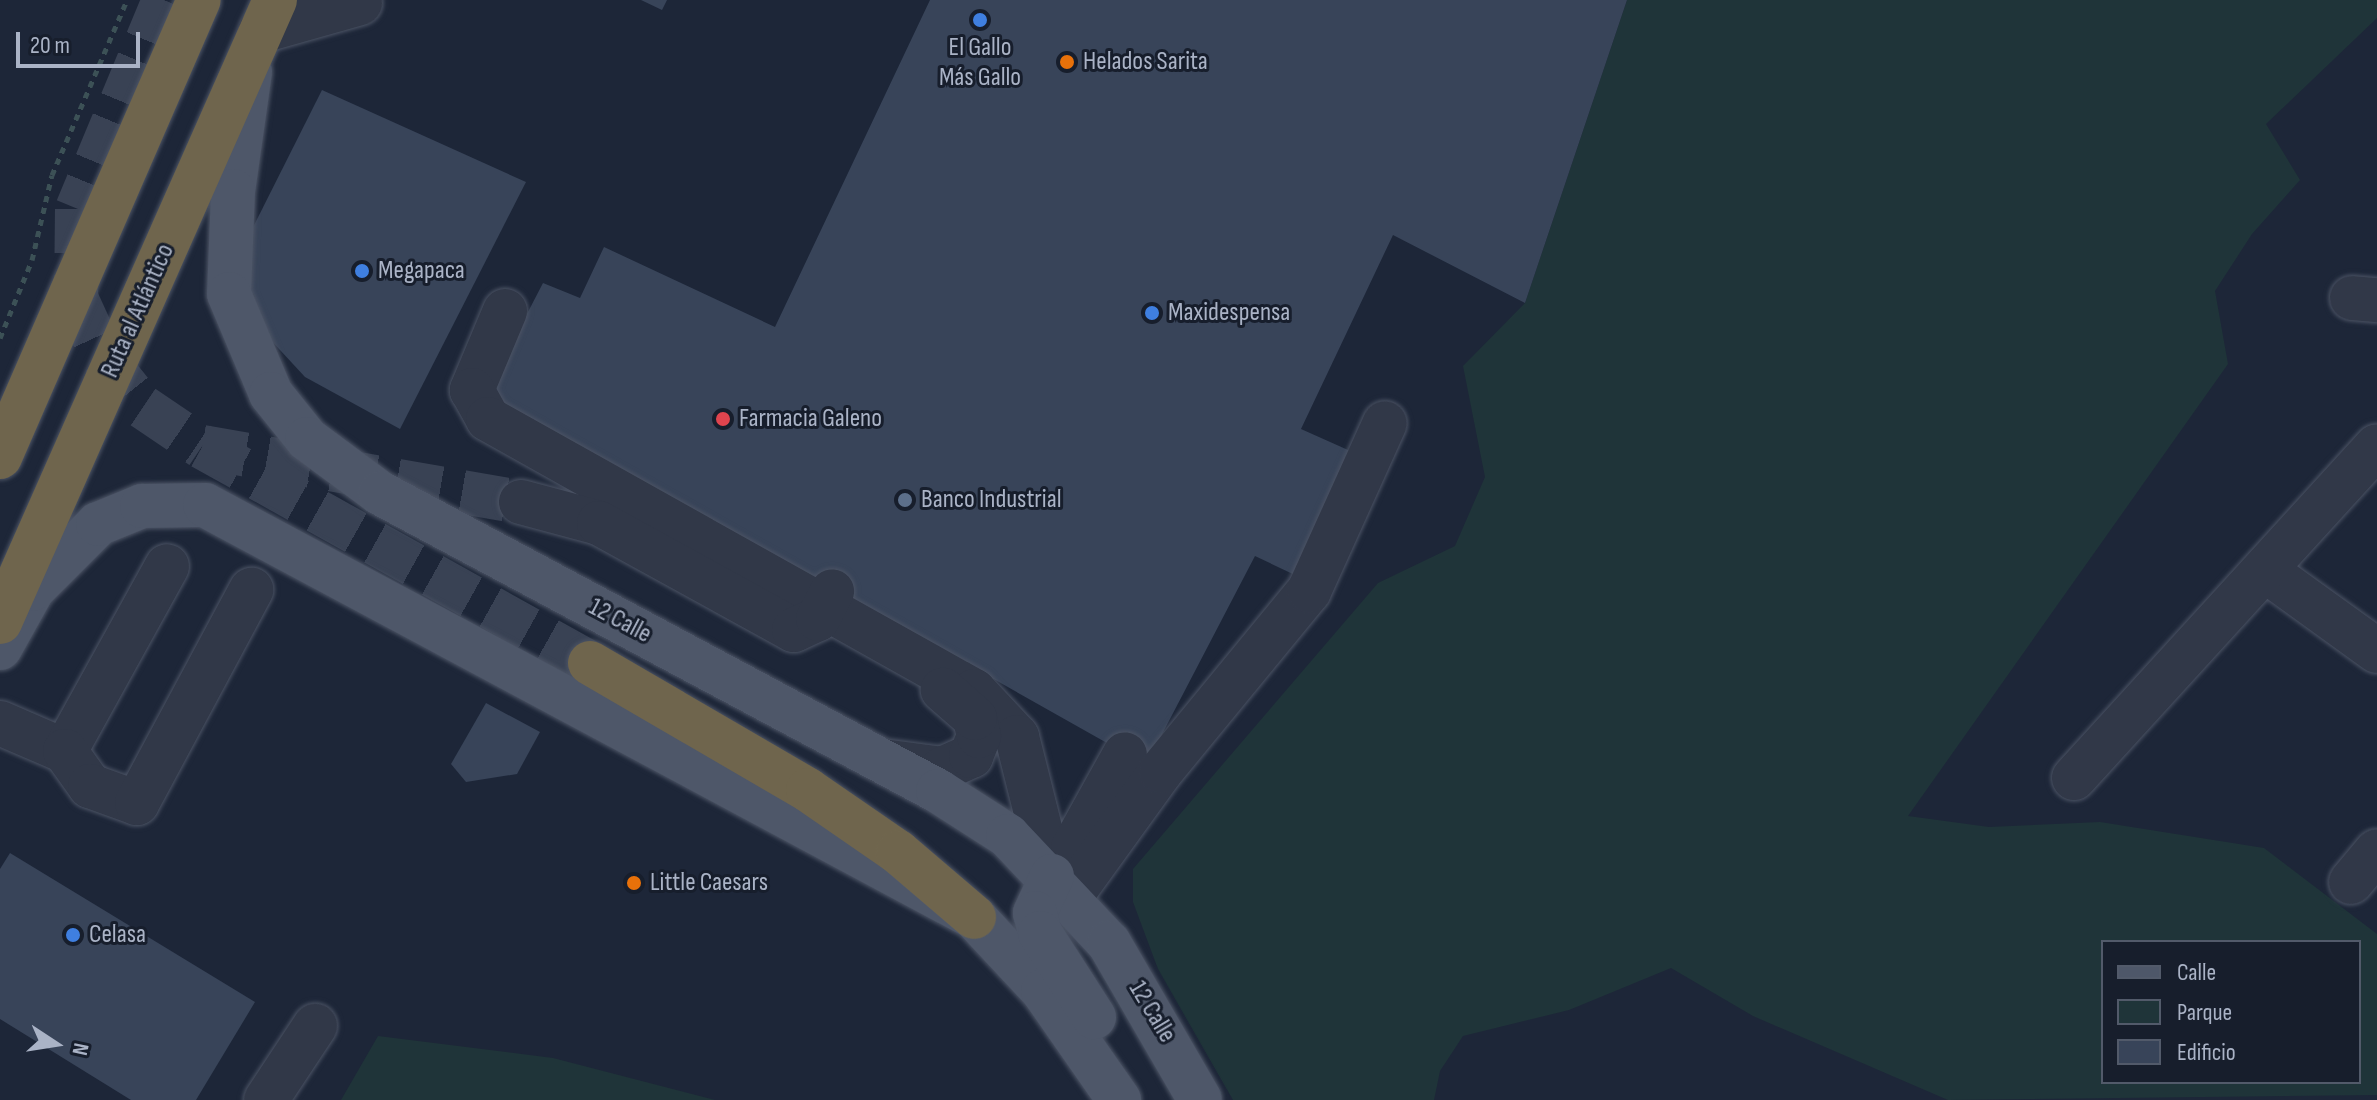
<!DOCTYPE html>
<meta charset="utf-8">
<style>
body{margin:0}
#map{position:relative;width:2377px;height:1100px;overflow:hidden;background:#1d2638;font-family:"Sofia Sans Condensed",sans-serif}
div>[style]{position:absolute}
.green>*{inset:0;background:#1f3439}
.building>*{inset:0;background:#384459}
.minor-tunnel>*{height:44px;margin-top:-22px;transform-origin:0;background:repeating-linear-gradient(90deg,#394254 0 44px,transparent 0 66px)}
.highway-tunnel>*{height:44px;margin-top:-22px;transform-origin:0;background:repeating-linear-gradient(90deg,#394254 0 44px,transparent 0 66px)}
.path>*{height:5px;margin-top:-2.5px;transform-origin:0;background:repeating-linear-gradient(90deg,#3c5156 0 6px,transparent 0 12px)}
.roads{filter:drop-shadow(0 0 2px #4b5364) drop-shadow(0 0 2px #4b5364)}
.minor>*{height:44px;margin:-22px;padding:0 22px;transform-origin:22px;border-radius:22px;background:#313848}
.major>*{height:44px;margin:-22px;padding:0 22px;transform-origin:22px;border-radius:22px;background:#4e5769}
.highway>*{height:44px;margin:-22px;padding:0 22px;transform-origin:22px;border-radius:22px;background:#6f654d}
.dots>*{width:22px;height:22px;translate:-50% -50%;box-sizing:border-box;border:4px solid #171e2c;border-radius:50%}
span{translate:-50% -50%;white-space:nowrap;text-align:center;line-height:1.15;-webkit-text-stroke:6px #171e2c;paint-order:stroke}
.poi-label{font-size:26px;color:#aab3c6}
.left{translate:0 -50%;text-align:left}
.street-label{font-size:26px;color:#aab3c6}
.legend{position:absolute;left:2101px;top:940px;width:260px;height:144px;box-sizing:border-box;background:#171e2c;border:2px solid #525a6a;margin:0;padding:10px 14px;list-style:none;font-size:24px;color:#aab3c6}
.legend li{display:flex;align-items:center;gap:16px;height:40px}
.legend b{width:40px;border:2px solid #525a6a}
.north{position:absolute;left:16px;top:1004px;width:80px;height:80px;-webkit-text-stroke:6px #171e2c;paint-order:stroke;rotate:102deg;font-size:22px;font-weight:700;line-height:32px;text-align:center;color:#aab3c6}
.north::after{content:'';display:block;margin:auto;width:28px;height:36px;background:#aab3c6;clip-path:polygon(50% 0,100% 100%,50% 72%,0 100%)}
.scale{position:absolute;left:16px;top:32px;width:124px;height:36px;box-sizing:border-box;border:4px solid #aab3c6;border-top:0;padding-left:10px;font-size:24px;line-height:28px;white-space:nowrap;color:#aab3c6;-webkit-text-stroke:6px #171e2c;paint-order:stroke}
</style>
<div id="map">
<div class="green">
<div style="clip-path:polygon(evenodd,1627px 0,2377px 0,2377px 18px,2266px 124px,2300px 180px,2252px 234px,2215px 291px,2228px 364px,1908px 816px,1989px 827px,2100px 822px,2264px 848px,2377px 934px,2377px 1095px,1948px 1100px,1753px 1016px,1671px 968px,1569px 1010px,1463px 1036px,1440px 1071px,1434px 1100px,1233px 1100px,1158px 969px,1133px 902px,1133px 869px,1378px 583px,1455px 546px,1485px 477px,1463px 366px,1525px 303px,1627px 0,2103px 942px,2359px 942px,2359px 1082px,2103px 1082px,2103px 942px)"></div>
<div style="clip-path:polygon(378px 1036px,553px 1058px,715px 1100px,341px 1100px)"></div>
</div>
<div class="building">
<div style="clip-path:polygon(641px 0,667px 0,662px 10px)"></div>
<div style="clip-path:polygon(930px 0,1627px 0,1525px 303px,1393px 235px,1301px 429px,1366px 458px,1297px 576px,1255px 556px,1146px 765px,486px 393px,543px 283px,580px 298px,604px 247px,775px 327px)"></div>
<div style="clip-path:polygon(322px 90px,526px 182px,400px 429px,305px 377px,255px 323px,242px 249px)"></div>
<div style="clip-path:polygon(486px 703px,540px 732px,517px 774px,466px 782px,451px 764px)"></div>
<div style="clip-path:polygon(10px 853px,255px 1002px,196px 1100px,131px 1100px,0 1019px,0 869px)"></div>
</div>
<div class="minor-tunnel">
<div style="left:202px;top:447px;width:324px;rotate:9.8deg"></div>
</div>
<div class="highway-tunnel">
<div style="left:164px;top:0;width:226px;rotate:112.6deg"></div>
<div style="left:77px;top:209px;width:89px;rotate:90.6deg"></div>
<div style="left:76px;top:298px;width:65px;rotate:65.4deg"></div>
<div style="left:103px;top:357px;width:64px;rotate:51.3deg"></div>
<div style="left:143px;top:407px;width:71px;rotate:34.1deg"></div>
<div style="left:202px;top:447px;width:444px;rotate:29.1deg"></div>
</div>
<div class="path">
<div style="left:0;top:338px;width:84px;rotate:-67.7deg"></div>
<div style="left:32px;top:260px;width:87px;rotate:-76.8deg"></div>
<div style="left:52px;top:175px;width:190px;rotate:-66.8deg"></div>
</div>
<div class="roads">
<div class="minor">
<div style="left:261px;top:31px;width:103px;rotate:-15.8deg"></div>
<div style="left:2352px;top:298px;width:25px;rotate:5deg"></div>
<div style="left:505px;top:311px;width:86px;rotate:112.7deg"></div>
<div style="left:472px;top:390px;width:33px;rotate:61deg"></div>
<div style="left:488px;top:419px;width:557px;rotate:29.23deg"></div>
<div style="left:974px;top:691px;width:63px;rotate:46.9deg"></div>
<div style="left:1017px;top:737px;width:143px;rotate:75.9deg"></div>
<div style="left:521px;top:502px;width:81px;rotate:15.1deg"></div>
<div style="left:599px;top:523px;width:222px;rotate:28.8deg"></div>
<div style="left:794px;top:630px;width:26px;rotate:-25deg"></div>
<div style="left:818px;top:619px;width:31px;rotate:-63deg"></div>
<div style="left:2269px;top:573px;width:133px;rotate:35.8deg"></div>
<div style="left:0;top:723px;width:71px;rotate:23.3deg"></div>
<div style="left:65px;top:751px;width:211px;rotate:-61.1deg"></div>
<div style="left:65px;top:751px;width:43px;rotate:54.5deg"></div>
<div style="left:90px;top:786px;width:50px;rotate:19.9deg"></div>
<div style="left:137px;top:803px;width:242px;rotate:-61.8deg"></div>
<div style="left:882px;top:761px;width:61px;rotate:7.6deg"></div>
<div style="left:942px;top:769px;width:32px;rotate:-24deg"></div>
<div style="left:971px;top:756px;width:22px;rotate:-68deg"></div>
<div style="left:979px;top:736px;width:18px;rotate:-103deg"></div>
<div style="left:975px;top:718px;width:43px;rotate:-138.8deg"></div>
<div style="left:2074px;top:778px;width:449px;rotate:-47.6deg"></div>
<div style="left:1073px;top:848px;width:107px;rotate:-61deg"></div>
<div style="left:2351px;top:882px;width:40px;rotate:-50deg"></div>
<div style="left:1070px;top:897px;width:155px;rotate:-54.2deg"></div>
<div style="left:1161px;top:771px;width:233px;rotate:-50.6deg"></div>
<div style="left:1309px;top:591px;width:184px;rotate:-65.7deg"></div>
<div style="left:266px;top:1100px;width:89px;rotate:-56.5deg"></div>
</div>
<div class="major">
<div style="left:250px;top:72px;width:120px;rotate:98.1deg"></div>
<div style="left:233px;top:191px;width:103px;rotate:92.2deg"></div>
<div style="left:229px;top:294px;width:108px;rotate:67.2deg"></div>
<div style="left:271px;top:394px;width:58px;rotate:51.3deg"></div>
<div style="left:307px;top:439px;width:91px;rotate:36.5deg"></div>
<div style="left:380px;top:493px;width:633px;rotate:28.1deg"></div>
<div style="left:938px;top:791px;width:83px;rotate:32.7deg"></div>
<div style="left:1008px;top:836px;width:147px;rotate:46.7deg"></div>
<div style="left:1109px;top:943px;width:181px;rotate:59.9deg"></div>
<div style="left:0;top:648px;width:68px;rotate:-60.8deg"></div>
<div style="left:33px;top:589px;width:92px;rotate:-45deg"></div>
<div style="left:98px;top:524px;width:48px;rotate:-22.2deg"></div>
<div style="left:142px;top:506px;width:63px;rotate:-0.9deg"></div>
<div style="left:205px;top:505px;width:872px;rotate:28.18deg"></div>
<div style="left:974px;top:917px;width:101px;rotate:47deg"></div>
<div style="left:1043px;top:991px;width:133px;rotate:55.1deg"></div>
<div style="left:1052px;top:876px;width:41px;rotate:114.7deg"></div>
<div style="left:1035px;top:913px;width:21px;rotate:76deg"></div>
<div style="left:1040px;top:933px;width:100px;rotate:57.3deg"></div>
</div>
<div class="highway">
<div style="left:0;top:457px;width:498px;rotate:-66.5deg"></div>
<div style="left:0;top:622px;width:680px;rotate:-66.15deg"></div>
<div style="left:590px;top:663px;width:252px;rotate:30.2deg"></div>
<div style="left:808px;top:790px;width:109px;rotate:34.6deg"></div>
<div style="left:898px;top:852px;width:100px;rotate:40.5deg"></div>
</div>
</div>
<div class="dots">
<div style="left:980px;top:20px;background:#3f7fe0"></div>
<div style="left:1067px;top:62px;background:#e8710a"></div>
<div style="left:362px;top:271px;background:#3f7fe0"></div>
<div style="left:1152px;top:313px;background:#3f7fe0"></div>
<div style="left:723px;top:419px;background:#e0444e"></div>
<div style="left:905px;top:500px;background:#5c6f8a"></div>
<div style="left:634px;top:883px;background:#e8710a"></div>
<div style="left:73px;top:935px;background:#3f7fe0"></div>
</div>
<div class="poi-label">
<span style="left:980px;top:63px">El Gallo<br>Más Gallo</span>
<span class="left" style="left:1083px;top:62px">Helados Sarita</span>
<span class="left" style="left:378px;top:271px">Megapaca</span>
<span class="left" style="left:1168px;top:313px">Maxidespensa</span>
<span class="left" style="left:739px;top:419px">Farmacia Galeno</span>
<span class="left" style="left:921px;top:500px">Banco Industrial</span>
<span class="left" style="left:650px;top:883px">Little Caesars</span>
<span class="left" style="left:89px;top:935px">Celasa</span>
</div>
<div class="street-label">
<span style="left:138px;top:311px;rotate:-66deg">Ruta al Atlántico</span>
<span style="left:620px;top:621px;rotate:28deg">12 Calle</span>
<span style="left:1152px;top:1012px;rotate:59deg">12 Calle</span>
</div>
<ul class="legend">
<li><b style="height:10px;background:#4e5769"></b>Calle</li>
<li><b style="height:22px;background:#1f3439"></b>Parque</li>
<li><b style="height:22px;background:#384459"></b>Edificio</li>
</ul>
<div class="north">N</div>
<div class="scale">20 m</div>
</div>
